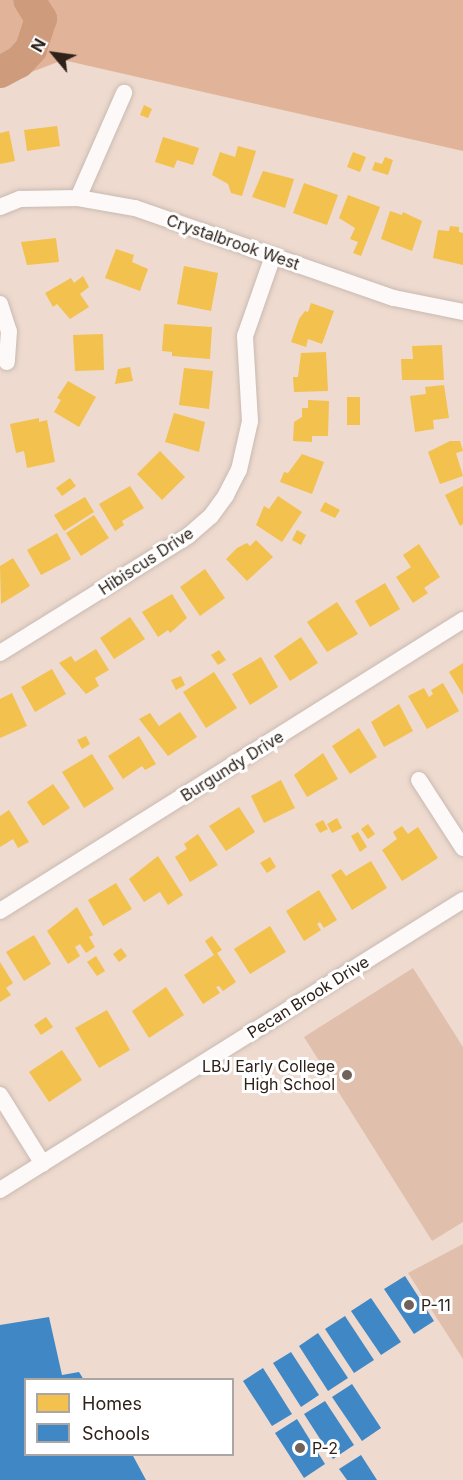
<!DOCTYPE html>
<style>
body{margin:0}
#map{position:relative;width:463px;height:1480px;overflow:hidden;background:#eedacf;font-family:Inter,sans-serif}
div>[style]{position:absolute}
.green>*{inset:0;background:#e0c0ad}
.forest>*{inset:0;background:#e1b499}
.homes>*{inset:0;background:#f2c14e}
.schools>*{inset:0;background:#3f88c5}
.river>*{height:32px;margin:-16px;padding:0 16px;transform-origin:16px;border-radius:16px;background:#ce9b7c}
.roads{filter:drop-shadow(0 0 2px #c9bab1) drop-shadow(0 0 2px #c9bab1)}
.street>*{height:16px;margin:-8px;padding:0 8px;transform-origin:8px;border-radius:8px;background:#fcf9f8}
.dots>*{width:16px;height:16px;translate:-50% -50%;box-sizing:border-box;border:3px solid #fff;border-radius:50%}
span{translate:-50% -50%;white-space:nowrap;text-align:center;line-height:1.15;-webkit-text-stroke:6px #fff;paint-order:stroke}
.street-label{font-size:16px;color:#2e2119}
.poi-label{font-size:16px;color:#2e2119}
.right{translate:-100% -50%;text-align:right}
.left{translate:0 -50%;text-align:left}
.legend{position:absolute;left:24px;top:1378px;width:210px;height:78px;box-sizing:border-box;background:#fff;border:2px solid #aba6a3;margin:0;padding:8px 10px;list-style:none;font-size:18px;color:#2e2119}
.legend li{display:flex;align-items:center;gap:12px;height:30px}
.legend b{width:30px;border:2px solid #aba6a3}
.north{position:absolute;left:24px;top:24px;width:60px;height:60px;-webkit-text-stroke:4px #fff;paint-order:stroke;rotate:299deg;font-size:16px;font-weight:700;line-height:24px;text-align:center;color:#2e2119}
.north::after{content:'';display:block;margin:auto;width:21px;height:27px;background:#2e2119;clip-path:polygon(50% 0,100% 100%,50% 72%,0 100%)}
</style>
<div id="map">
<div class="green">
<div style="clip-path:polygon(413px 968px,463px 1047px,463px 1222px,432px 1241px,304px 1037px)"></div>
<div style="clip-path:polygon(463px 1244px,463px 1359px,408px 1273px)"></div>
</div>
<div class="forest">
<div style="clip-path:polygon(0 0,463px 0,463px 151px,63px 60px,0 84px)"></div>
</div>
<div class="homes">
<div style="clip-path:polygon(144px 105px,152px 109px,148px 118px,140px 115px)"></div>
<div style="clip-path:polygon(57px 126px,60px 146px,27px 151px,24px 130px)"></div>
<div style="clip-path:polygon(9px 131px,15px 161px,0 164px,0 133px)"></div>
<div style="clip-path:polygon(163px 137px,199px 148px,193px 165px,177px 160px,174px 168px,155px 162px)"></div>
<div style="clip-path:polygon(238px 146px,256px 151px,242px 196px,231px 193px,228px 184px,212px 175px,220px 152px,235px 157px)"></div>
<div style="clip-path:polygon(353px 152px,366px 157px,360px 172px,347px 167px)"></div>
<div style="clip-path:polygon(385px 157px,393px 160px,388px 175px,372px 170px,375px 162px,382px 164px)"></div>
<div style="clip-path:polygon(263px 171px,294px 179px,285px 208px,252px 197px)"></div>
<div style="clip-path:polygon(304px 183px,338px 195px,327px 225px,293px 213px)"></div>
<div style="clip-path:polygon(348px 195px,380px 207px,361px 256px,353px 253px,358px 242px,350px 239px,355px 228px,339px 218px)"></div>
<div style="clip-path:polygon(390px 211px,402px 215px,403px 212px,422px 221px,412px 251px,381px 239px)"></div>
<div style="clip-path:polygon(450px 226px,459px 227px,459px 232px,463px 233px,463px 265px,433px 258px,438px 230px,449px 231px)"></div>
<div style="clip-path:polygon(56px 238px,59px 262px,27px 265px,21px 242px)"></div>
<div style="clip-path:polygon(116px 249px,134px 255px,132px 262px,148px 269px,140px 291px,105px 278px)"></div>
<div style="clip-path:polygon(184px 266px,218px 273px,211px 311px,177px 304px)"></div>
<div style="clip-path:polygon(83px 276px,89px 287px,80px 294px,89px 307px,70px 319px,57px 304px,53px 307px,45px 293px,71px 278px,74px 283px)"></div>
<div style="clip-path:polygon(311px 303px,334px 311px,322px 344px,308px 339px,306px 347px,291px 342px,299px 319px,305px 311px,308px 312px)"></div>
<div style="clip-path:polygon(164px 324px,212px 327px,210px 359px,172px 356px,172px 352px,162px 351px)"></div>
<div style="clip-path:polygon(103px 334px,104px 370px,75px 371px,73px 335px)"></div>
<div style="clip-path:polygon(442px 345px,444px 380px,402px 380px,401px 359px,413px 359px,412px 346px)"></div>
<div style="clip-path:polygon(326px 352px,328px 391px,294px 392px,293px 377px,298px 377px,301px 353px)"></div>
<div style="clip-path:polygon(130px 367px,133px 381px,115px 384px,118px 369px)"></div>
<div style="clip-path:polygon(184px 368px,213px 371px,209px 409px,179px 405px)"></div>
<div style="clip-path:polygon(68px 381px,96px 397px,79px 427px,54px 412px,61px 400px,57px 398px)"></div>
<div style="clip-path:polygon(444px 385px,449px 418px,433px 420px,434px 429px,415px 432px,410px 396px,426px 394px,425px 387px)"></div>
<div style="clip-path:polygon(347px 397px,360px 397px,360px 425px,347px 425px)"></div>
<div style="clip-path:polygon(308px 400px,329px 401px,328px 436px,312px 436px,312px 442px,293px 441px,294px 422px,302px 417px,302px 408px,308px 408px)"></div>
<div style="clip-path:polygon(174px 413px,205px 422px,199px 452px,165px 442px)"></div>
<div style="clip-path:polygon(39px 418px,39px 422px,47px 420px,55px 462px,27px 468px,24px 451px,16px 453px,10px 424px)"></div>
<div style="clip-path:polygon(450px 441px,460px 441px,463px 451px,456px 453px,463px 476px,440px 484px,428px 452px)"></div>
<div style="clip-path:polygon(160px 451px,185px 477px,162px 500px,137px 474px)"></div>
<div style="clip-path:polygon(302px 454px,324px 462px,312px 494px,280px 482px,284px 472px,288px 473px)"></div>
<div style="clip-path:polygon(70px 478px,76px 486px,62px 496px,56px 488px)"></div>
<div style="clip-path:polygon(130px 486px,144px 508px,122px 521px,124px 525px,115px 531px,99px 504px)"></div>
<div style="clip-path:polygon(463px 486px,463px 524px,460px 526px,445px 495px)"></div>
<div style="clip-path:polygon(278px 496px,302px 512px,282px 542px,256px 525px,264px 506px,269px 509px)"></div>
<div style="clip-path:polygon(85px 497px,94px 512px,64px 531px,54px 515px)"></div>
<div style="clip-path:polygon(325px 502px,340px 510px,335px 518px,320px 511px)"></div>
<div style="clip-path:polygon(94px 515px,109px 538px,81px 556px,66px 533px)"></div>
<div style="clip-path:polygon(297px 530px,306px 535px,301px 545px,292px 540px)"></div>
<div style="clip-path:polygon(57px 533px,71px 559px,41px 575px,27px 550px)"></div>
<div style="clip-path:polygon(256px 540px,273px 557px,247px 581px,226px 559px,237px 548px,247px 543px,250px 546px)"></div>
<div style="clip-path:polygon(419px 544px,440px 577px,424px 588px,428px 593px,413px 603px,396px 577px,411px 567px,403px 555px)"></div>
<div style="clip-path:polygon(13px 558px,30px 586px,1px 604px,0 566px)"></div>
<div style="clip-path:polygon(205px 569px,225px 598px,200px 616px,180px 587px)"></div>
<div style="clip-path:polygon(385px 583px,400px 609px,370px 627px,355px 601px)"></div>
<div style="clip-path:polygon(172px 594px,187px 618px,170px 633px,168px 630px,158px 637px,142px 612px)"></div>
<div style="clip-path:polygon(337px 602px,358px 634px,327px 652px,307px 622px)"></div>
<div style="clip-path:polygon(130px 617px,145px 639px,114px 659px,100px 638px)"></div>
<div style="clip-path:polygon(301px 637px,318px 663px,290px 681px,274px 656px)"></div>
<div style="clip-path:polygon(96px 649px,109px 670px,95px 678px,99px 686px,86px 694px,59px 663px,71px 656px,75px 662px)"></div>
<div style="clip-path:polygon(219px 650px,226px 660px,218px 665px,211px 655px)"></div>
<div style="clip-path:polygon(261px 657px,278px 687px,250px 705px,232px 674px)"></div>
<div style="clip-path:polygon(463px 663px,463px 695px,449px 672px)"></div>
<div style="clip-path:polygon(52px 669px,66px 694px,35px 712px,21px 687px)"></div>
<div style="clip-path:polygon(214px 672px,237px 708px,206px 728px,183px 692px)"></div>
<div style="clip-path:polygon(181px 676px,185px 685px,176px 690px,171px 680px)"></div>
<div style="clip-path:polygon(443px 683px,459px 711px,427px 729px,408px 696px,424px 688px,429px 697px,433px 694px,431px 690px)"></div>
<div style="clip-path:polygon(12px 693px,27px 726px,0 738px,0 699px)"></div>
<div style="clip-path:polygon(399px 704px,413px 731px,384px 747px,371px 722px)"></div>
<div style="clip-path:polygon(180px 712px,197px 737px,168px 756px,139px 719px,150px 713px,159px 726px)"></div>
<div style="clip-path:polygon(359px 728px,377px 757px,350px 774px,332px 746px)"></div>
<div style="clip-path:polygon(86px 736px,90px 744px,82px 749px,77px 740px)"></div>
<div style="clip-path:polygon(139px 736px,156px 764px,145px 770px,142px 766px,123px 779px,108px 756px)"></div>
<div style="clip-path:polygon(323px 753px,338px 779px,307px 797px,294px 775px)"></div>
<div style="clip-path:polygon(92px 754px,114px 789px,84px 808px,62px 772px)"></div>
<div style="clip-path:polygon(281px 780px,295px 808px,264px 823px,251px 796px)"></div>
<div style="clip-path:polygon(53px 784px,70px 808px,43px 826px,27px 802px)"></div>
<div style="clip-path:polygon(239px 807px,255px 832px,226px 851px,209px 826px)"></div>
<div style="clip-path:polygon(9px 810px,29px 842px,18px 848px,13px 839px,0 847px,0 816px)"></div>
<div style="clip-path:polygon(337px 818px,342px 828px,332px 833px,327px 824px)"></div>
<div style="clip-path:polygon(323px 820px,328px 829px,320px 833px,315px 824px)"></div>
<div style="clip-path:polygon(368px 824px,375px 834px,368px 839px,361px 829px)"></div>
<div style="clip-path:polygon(402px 826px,408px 834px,418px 827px,438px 858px,402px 881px,382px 850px,397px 839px,393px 832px)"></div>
<div style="clip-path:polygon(358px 832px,367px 847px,360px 852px,351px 836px)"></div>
<div style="clip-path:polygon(198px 834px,218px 865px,190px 882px,175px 857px,187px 849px,184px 844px)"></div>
<div style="clip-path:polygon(158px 856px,183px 895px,168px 905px,160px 892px,144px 902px,129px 879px)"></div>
<div style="clip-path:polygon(270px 857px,276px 867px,267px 873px,260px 863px)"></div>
<div style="clip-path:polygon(371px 861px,387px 888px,352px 910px,331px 875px,341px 869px,346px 876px)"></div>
<div style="clip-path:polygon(116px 883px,132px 909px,103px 926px,88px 900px)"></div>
<div style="clip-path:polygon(319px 890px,337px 920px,324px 928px,320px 922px,317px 924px,321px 930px,304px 941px,286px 911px)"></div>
<div style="clip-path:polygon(77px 907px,93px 935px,89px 937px,95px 947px,86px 953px,80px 944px,75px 947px,80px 956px,68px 964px,47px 931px)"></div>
<div style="clip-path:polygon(270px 926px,286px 952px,250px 974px,234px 949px)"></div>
<div style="clip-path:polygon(34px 935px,51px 964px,24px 981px,6px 952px)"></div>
<div style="clip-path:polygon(212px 936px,222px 950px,217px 953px,236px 982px,223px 991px,219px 986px,216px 987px,220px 993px,203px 1004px,184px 975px,214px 955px,205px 941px)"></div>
<div style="clip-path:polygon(121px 948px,127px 956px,119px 962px,113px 954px)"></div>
<div style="clip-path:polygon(96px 956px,105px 971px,97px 976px,87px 962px)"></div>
<div style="clip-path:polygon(0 962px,13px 983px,6px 988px,11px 995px,0 1002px)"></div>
<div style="clip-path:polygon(166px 987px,184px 1015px,149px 1038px,132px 1011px)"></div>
<div style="clip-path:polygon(107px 1010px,130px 1050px,99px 1068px,75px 1028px)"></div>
<div style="clip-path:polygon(46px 1017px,53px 1027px,41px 1035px,34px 1025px)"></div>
<div style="clip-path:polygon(62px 1050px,82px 1080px,49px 1102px,29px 1072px)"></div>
</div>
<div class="schools">
<div style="clip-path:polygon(405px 1276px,434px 1321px,414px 1334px,384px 1289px)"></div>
<div style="clip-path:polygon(371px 1298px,401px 1342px,381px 1355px,351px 1311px)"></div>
<div style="clip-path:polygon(345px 1316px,374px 1360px,354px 1373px,325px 1329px)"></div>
<div style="clip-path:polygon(49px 1317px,62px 1375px,79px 1372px,84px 1380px,26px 1380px,26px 1454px,132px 1454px,146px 1480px,0 1480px,0 1325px)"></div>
<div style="clip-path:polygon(318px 1333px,348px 1378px,328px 1391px,299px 1346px)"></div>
<div style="clip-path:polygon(291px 1352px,319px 1395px,301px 1407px,273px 1363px)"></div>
<div style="clip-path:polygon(263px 1368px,292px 1414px,272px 1426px,243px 1381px)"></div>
<div style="clip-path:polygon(352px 1384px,381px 1428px,362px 1441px,332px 1397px)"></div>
<div style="clip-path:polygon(325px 1401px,354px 1445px,333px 1459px,304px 1414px)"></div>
<div style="clip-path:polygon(297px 1419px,325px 1464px,304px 1478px,275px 1433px)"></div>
<div style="clip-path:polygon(361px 1455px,377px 1480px,347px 1480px,339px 1469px)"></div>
</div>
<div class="river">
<div style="left:0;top:72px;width:21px;rotate:-28deg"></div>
<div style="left:19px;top:62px;width:18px;rotate:-47deg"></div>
<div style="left:31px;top:49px;width:32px;rotate:-72deg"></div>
<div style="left:41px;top:19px;width:22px;rotate:-122deg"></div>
</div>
<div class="roads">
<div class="street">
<div style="left:78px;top:198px;width:115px;rotate:-66.3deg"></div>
<div style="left:0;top:207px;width:22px;rotate:-22deg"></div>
<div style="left:20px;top:199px;width:58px;rotate:-1deg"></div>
<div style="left:78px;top:198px;width:58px;rotate:10deg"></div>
<div style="left:135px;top:208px;width:274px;rotate:19.2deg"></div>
<div style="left:394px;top:298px;width:70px;rotate:11.5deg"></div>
<div style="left:0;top:304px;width:28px;rotate:72deg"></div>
<div style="left:9px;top:331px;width:31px;rotate:94deg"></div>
<div style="left:0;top:653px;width:221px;rotate:-31.9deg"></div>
<div style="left:188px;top:536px;width:30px;rotate:-41deg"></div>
<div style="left:211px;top:516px;width:26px;rotate:-54deg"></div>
<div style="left:226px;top:495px;width:28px;rotate:-63deg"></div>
<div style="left:239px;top:470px;width:50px;rotate:-77.3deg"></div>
<div style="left:250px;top:421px;width:85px;rotate:-93.4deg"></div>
<div style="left:245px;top:336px;width:85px;rotate:-70.7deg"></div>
<div style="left:419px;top:780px;width:81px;rotate:57.1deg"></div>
<div style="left:0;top:911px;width:547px;rotate:-32.15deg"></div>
<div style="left:0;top:1095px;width:81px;rotate:58.1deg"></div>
<div style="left:0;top:1190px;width:546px;rotate:-32.06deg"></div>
</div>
</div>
<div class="dots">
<div style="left:347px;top:1075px;background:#716259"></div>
<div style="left:409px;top:1305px;background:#716259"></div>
<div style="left:300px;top:1448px;background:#716259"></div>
</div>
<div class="street-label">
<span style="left:233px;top:242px;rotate:19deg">Crystalbrook West</span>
<span style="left:146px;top:561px;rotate:-33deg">Hibiscus Drive</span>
<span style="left:232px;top:766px;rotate:-32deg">Burgundy Drive</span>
<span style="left:308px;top:997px;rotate:-32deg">Pecan Brook Drive</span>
</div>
<div class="poi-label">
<span class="right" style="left:335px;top:1075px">LBJ Early College<br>High School</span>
<span class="left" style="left:421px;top:1305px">P-11</span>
<span class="left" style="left:312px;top:1448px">P-2</span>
</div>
<ul class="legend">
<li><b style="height:16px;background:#f2c14e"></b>Homes</li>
<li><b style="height:16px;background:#3f88c5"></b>Schools</li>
</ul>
<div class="north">N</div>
</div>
